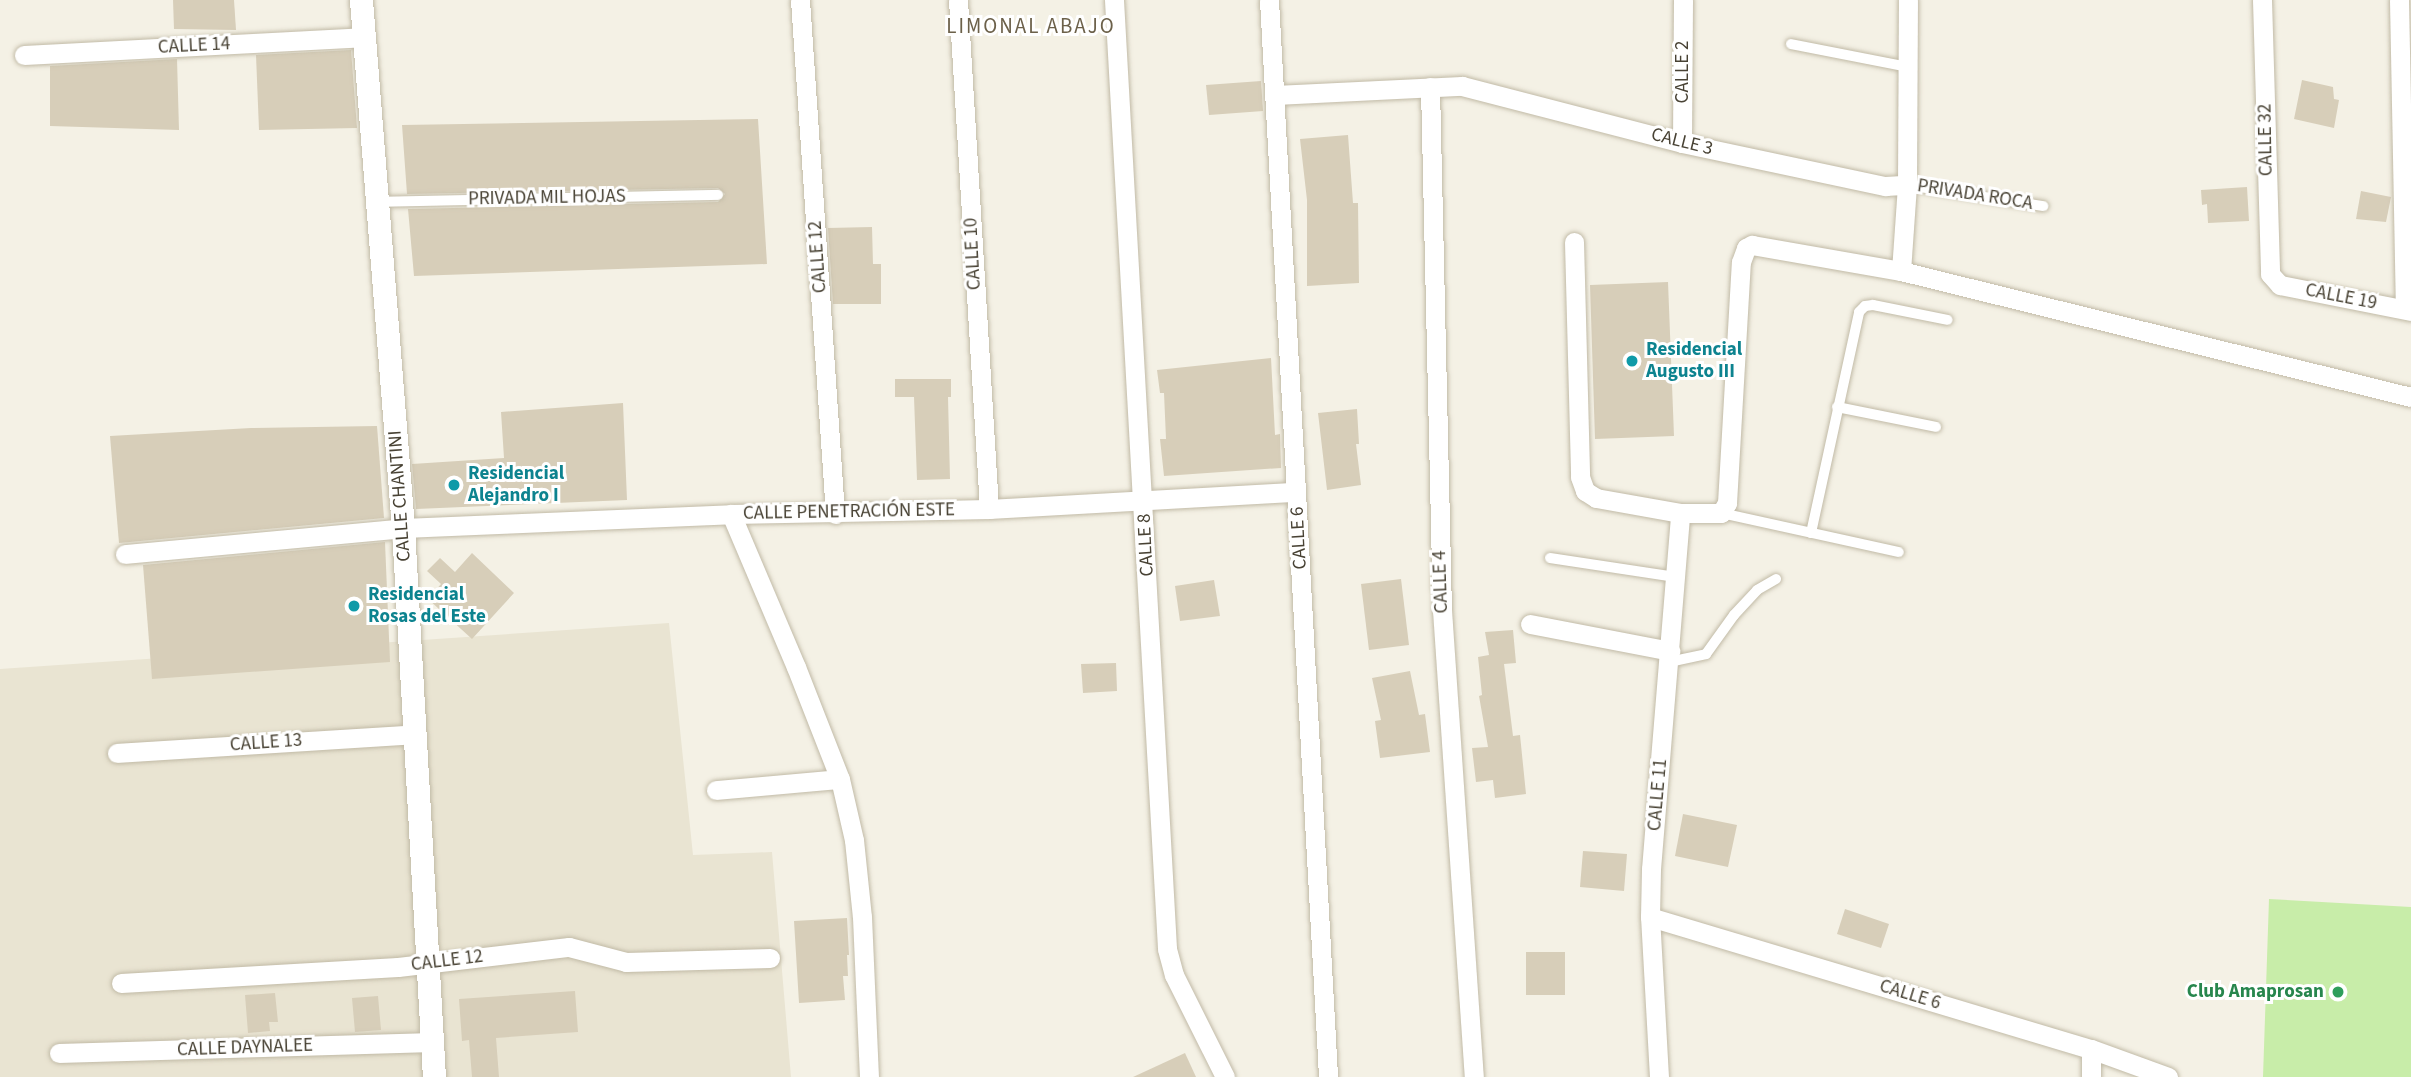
<!DOCTYPE html>
<meta charset="utf-8">
<style>
body{margin:0}
#map{position:relative;width:2411px;height:1077px;overflow:hidden;background:#f4f1e5;font-family:"Source Sans 3",sans-serif}
div>[style]{position:absolute}
.residential>*{inset:0;background:#e9e4d2}
.green>*{inset:0;background:#c8eda9}
.building>*{inset:0;background:#d7ceb9}
.roads{filter:drop-shadow(0 0 2px #c1baa6) drop-shadow(0 0 2px #c1baa6)}
.service>*{height:10px;margin:-5px;padding:0 5px;transform-origin:5px;border-radius:5px;background:#fff}
.minor>*{height:19px;margin:-9.5px;padding:0 9.5px;transform-origin:9.5px;border-radius:9.5px;background:#fff}
.tertiary>*{height:23px;margin:-11.5px;padding:0 11.5px;transform-origin:11.5px;border-radius:11.5px;background:#fff}
.dots>*{width:19px;height:19px;translate:-50% -50%;box-sizing:border-box;border:4px solid #fff;border-radius:50%}
span{translate:-50% -50%;white-space:nowrap;text-align:center;line-height:1.15;-webkit-text-stroke:6px #fff;paint-order:stroke}
.street-label{font-size:19px;color:#484234}
.culture-label{font-size:19px;color:#0d838f;font-weight:700}
.left{translate:0 -50%;text-align:left}
.leisure-label{font-size:19px;color:#27864d;font-weight:700}
.right{translate:-100% -50%;text-align:right}
.neighbourhood-label{font-size:21px;color:#6c614a;letter-spacing:2px}
</style>
<div id="map">
<div class="residential">
<div style="clip-path:polygon(669px 623px,693px 855px,772px 852px,791px 1077px,0 1077px,0 669px)"></div>
</div>
<div class="green">
<div style="clip-path:polygon(2269px 899px,2411px 907px,2411px 1077px,2263px 1077px)"></div>
</div>
<div class="building">
<div style="clip-path:polygon(173px 0,234px 0,236px 30px,174px 29px)"></div>
<div style="clip-path:polygon(351px 50px,357px 128px,259px 130px,256px 55px)"></div>
<div style="clip-path:polygon(177px 59px,179px 130px,50px 126px,50px 66px)"></div>
<div style="clip-path:polygon(2302px 80px,2333px 87px,2334px 99px,2339px 100px,2334px 128px,2294px 119px)"></div>
<div style="clip-path:polygon(1261px 81px,1263px 111px,1209px 115px,1206px 85px)"></div>
<div style="clip-path:polygon(758px 119px,767px 264px,414px 276px,408px 209px,718px 202px,725px 194px,718px 188px,407px 194px,402px 125px)"></div>
<div style="clip-path:polygon(1348px 135px,1353px 203px,1358px 203px,1359px 283px,1307px 286px,1307px 200px,1300px 139px)"></div>
<div style="clip-path:polygon(2247px 187px,2249px 221px,2208px 223px,2207px 204px,2202px 205px,2201px 190px)"></div>
<div style="clip-path:polygon(2361px 191px,2391px 197px,2386px 222px,2356px 219px)"></div>
<div style="clip-path:polygon(872px 227px,873px 264px,881px 264px,881px 304px,833px 304px,828px 228px)"></div>
<div style="clip-path:polygon(1668px 282px,1674px 436px,1595px 439px,1590px 285px)"></div>
<div style="clip-path:polygon(1271px 358px,1275px 435px,1280px 434px,1281px 468px,1164px 476px,1160px 439px,1166px 439px,1164px 393px,1160px 393px,1157px 370px)"></div>
<div style="clip-path:polygon(895px 379px,951px 379px,951px 397px,948px 397px,950px 479px,917px 480px,914px 397px,895px 397px)"></div>
<div style="clip-path:polygon(623px 403px,627px 500px,416px 509px,412px 464px,504px 458px,501px 412px)"></div>
<div style="clip-path:polygon(1357px 409px,1359px 444px,1356px 444px,1361px 485px,1327px 490px,1318px 413px)"></div>
<div style="clip-path:polygon(377px 426px,384px 518px,119px 543px,110px 436px,251px 428px)"></div>
<div style="clip-path:polygon(385px 542px,390px 662px,152px 679px,143px 565px)"></div>
<div style="clip-path:polygon(472px 553px,514px 593px,472px 639px,428px 599px,441px 584px,427px 571px,440px 558px,455px 572px)"></div>
<div style="clip-path:polygon(1401px 579px,1409px 645px,1369px 650px,1361px 584px)"></div>
<div style="clip-path:polygon(1214px 580px,1220px 616px,1180px 621px,1175px 586px)"></div>
<div style="clip-path:polygon(1513px 630px,1516px 663px,1504px 664px,1513px 736px,1520px 735px,1526px 794px,1495px 798px,1493px 780px,1476px 782px,1472px 748px,1488px 747px,1479px 696px,1482px 695px,1478px 657px,1489px 655px,1485px 632px)"></div>
<div style="clip-path:polygon(1116px 663px,1117px 691px,1083px 693px,1081px 664px)"></div>
<div style="clip-path:polygon(1410px 671px,1419px 715px,1425px 714px,1430px 752px,1380px 758px,1375px 721px,1381px 720px,1372px 678px)"></div>
<div style="clip-path:polygon(1683px 814px,1737px 825px,1728px 867px,1675px 856px)"></div>
<div style="clip-path:polygon(1583px 851px,1627px 854px,1624px 891px,1580px 887px)"></div>
<div style="clip-path:polygon(1845px 909px,1889px 924px,1881px 948px,1837px 934px)"></div>
<div style="clip-path:polygon(847px 918px,849px 955px,847px 955px,848px 976px,843px 976px,845px 1000px,799px 1003px,794px 921px)"></div>
<div style="clip-path:polygon(1526px 952px,1565px 952px,1565px 995px,1526px 995px)"></div>
<div style="clip-path:polygon(575px 991px,578px 1032px,496px 1038px,499px 1077px,472px 1077px,469px 1040px,462px 1041px,459px 999px)"></div>
<div style="clip-path:polygon(275px 993px,278px 1022px,269px 1022px,270px 1031px,248px 1033px,245px 995px)"></div>
<div style="clip-path:polygon(378px 996px,381px 1030px,355px 1032px,352px 998px)"></div>
<div style="clip-path:polygon(1185px 1053px,1196px 1077px,1133px 1077px)"></div>
</div>
<div class="roads">
<div class="service">
<div style="left:1791px;top:44px;width:119px;rotate:11.1deg"></div>
<div style="left:1907px;top:185px;width:138px;rotate:8.8deg"></div>
<div style="left:376px;top:202px;width:342px;rotate:-1.2deg"></div>
<div style="left:1837px;top:407px;width:101px;rotate:11.4deg"></div>
<div style="left:1721px;top:513px;width:182px;rotate:12.4deg"></div>
<div style="left:1811px;top:533px;width:226px;rotate:-77.7deg"></div>
<div style="left:1859px;top:312px;width:8px;rotate:-45deg"></div>
<div style="left:1865px;top:306px;width:8px;rotate:-7deg"></div>
<div style="left:1873px;top:305px;width:76px;rotate:11.3deg"></div>
<div style="left:1550px;top:558px;width:127px;rotate:8.6deg"></div>
<div style="left:1669px;top:662px;width:38px;rotate:-12deg"></div>
<div style="left:1706px;top:654px;width:48px;rotate:-54.3deg"></div>
<div style="left:1734px;top:615px;width:34px;rotate:-47deg"></div>
<div style="left:1757px;top:590px;width:22px;rotate:-30deg"></div>
</div>
<div class="minor">
<div style="left:800px;top:0;width:515px;rotate:86.1deg"></div>
<div style="left:958px;top:0;width:510px;rotate:86.51deg"></div>
<div style="left:1114px;top:0;width:950px;rotate:86.8deg"></div>
<div style="left:1167px;top:949px;width:27px;rotate:75deg"></div>
<div style="left:1174px;top:975px;width:114px;rotate:63.4deg"></div>
<div style="left:1269px;top:0;width:1079px;rotate:86.86deg"></div>
<div style="left:2262px;top:0;width:274px;rotate:88.3deg"></div>
<div style="left:2270px;top:274px;width:15px;rotate:48deg"></div>
<div style="left:2280px;top:285px;width:134px;rotate:11.2deg"></div>
<div style="left:2399px;top:0;width:309px;rotate:88.9deg"></div>
<div style="left:24px;top:55px;width:339px;rotate:-3deg"></div>
<div style="left:1430px;top:87px;width:523px;rotate:88.69deg"></div>
<div style="left:1442px;top:610px;width:468px;rotate:86.1deg"></div>
<div style="left:1275px;top:95px;width:187px;rotate:-2.8deg"></div>
<div style="left:1462px;top:86px;width:227px;rotate:14.5deg"></div>
<div style="left:1682px;top:143px;width:208px;rotate:12deg"></div>
<div style="left:1885px;top:186px;width:22px;rotate:-3deg"></div>
<div style="left:1907px;top:185px;width:185px;rotate:-89.7deg"></div>
<div style="left:1682px;top:143px;width:143px;rotate:-89.6deg"></div>
<div style="left:1574px;top:242px;width:235px;rotate:88.5deg"></div>
<div style="left:1580px;top:477px;width:15px;rotate:70deg"></div>
<div style="left:1585px;top:491px;width:13px;rotate:32deg"></div>
<div style="left:1596px;top:498px;width:85px;rotate:10.1deg"></div>
<div style="left:1680px;top:513px;width:41px"></div>
<div style="left:1721px;top:513px;width:12px;rotate:-59deg"></div>
<div style="left:1727px;top:503px;width:241px;rotate:-86.7deg"></div>
<div style="left:1741px;top:262px;width:15px;rotate:-70deg"></div>
<div style="left:1746px;top:248px;width:7px;rotate:-27deg"></div>
<div style="left:1752px;top:245px;width:151px;rotate:9.9deg"></div>
<div style="left:1901px;top:271px;width:525px;rotate:13.88deg"></div>
<div style="left:1901px;top:271px;width:86px;rotate:-86deg"></div>
<div style="left:731px;top:514px;width:166px;rotate:67deg"></div>
<div style="left:796px;top:667px;width:120px;rotate:68.6deg"></div>
<div style="left:840px;top:779px;width:63px;rotate:77.1deg"></div>
<div style="left:854px;top:840px;width:77px;rotate:84.1deg"></div>
<div style="left:862px;top:917px;width:160px;rotate:87.5deg"></div>
<div style="left:125px;top:554px;width:279px;rotate:-5.3deg"></div>
<div style="left:403px;top:528px;width:328px;rotate:-2.4deg"></div>
<div style="left:731px;top:514px;width:258px;rotate:-1.1deg"></div>
<div style="left:989px;top:509px;width:307px;rotate:-3.2deg"></div>
<div style="left:1530px;top:624px;width:143px;rotate:10.9deg"></div>
<div style="left:117px;top:753px;width:299px;rotate:-3.6deg"></div>
<div style="left:716px;top:790px;width:124px;rotate:-5.1deg"></div>
<div style="left:1650px;top:917px;width:460px;rotate:16.7deg"></div>
<div style="left:2091px;top:1049px;width:82px;rotate:20deg"></div>
<div style="left:121px;top:983px;width:277px;rotate:-3.3deg"></div>
<div style="left:398px;top:967px;width:172px;rotate:-6.7deg"></div>
<div style="left:569px;top:947px;width:59px;rotate:14.7deg"></div>
<div style="left:626px;top:962px;width:144px;rotate:-1.6deg"></div>
<div style="left:2091px;top:1049px;width:28px;rotate:90deg"></div>
<div style="left:59px;top:1053px;width:373px;rotate:-1.7deg"></div>
<div style="left:1659px;top:1077px;width:160px;rotate:-93.2deg"></div>
<div style="left:1650px;top:917px;width:48px;rotate:-88.8deg"></div>
<div style="left:1651px;top:869px;width:357px;rotate:-85.3deg"></div>
</div>
<div class="tertiary">
<div style="left:361px;top:0;width:530px;rotate:85.45deg"></div>
<div style="left:403px;top:528px;width:550px;rotate:86.77deg"></div>
</div>
</div>
<div class="dots">
<div style="left:1632px;top:361px;background:#0f9aa8"></div>
<div style="left:454px;top:485px;background:#0f9aa8"></div>
<div style="left:354px;top:606px;background:#0f9aa8"></div>
<div style="left:2338px;top:992px;background:#2e9e5b"></div>
</div>
<div class="street-label">
<span style="left:194px;top:46px;rotate:-3deg">CALLE 14</span>
<span style="left:1683px;top:72px;rotate:-90deg">CALLE 2</span>
<span style="left:2266px;top:140px;rotate:-91deg">CALLE 32</span>
<span style="left:1682px;top:142px;rotate:14deg">CALLE 3</span>
<span style="left:1975px;top:195px;rotate:9deg">PRIVADA ROCA</span>
<span style="left:547px;top:198px;rotate:-1deg">PRIVADA MIL HOJAS</span>
<span style="left:973px;top:254px;rotate:-93deg">CALLE 10</span>
<span style="left:818px;top:257px;rotate:-94deg">CALLE 12</span>
<span style="left:2341px;top:297px;rotate:11deg">CALLE 19</span>
<span style="left:400px;top:496px;rotate:-94deg">CALLE CHANTINI</span>
<span style="left:849px;top:512px;rotate:-1deg">CALLE PENETRACIÓN ESTE</span>
<span style="left:1299px;top:538px;rotate:-93deg">CALLE 6</span>
<span style="left:1146px;top:545px;rotate:-93deg">CALLE 8</span>
<span style="left:1441px;top:582px;rotate:-92deg">CALLE 4</span>
<span style="left:266px;top:743px;rotate:-4deg">CALLE 13</span>
<span style="left:1658px;top:795px;rotate:-85deg">CALLE 11</span>
<span style="left:447px;top:961px;rotate:-7deg">CALLE 12</span>
<span style="left:1910px;top:995px;rotate:17deg">CALLE 6</span>
<span style="left:245px;top:1048px;rotate:-2deg">CALLE DAYNALEE</span>
</div>
<div class="culture-label">
<span class="left" style="left:1646px;top:361px">Residencial<br>Augusto III</span>
<span class="left" style="left:468px;top:485px">Residencial<br>Alejandro I</span>
<span class="left" style="left:368px;top:606px">Residencial<br>Rosas del Este</span>
</div>
<div class="leisure-label">
<span class="right" style="left:2324px;top:992px">Club Amaprosan</span>
</div>
<div class="neighbourhood-label">
<span style="left:1031px;top:26px">LIMONAL ABAJO</span>
</div>
</div>
